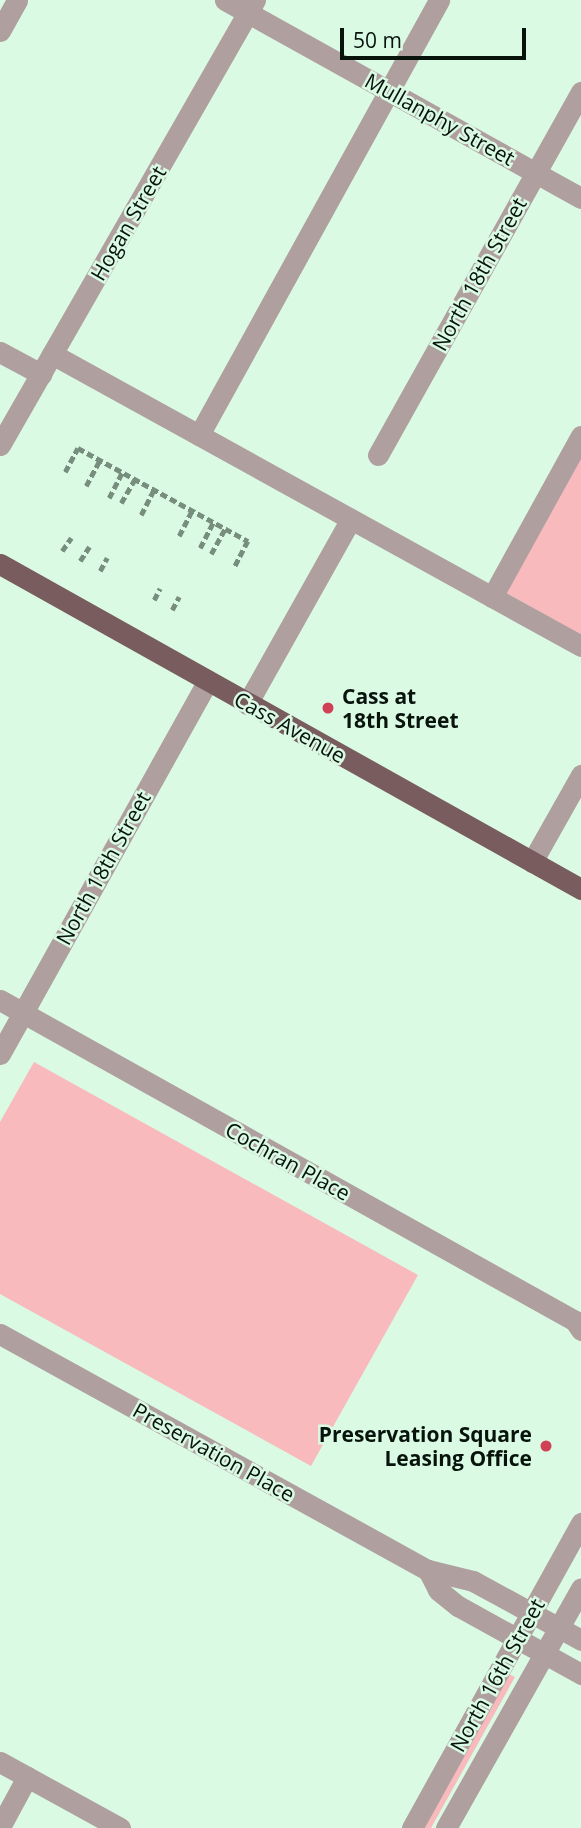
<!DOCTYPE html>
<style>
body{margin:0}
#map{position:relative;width:581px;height:1828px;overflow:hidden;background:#dafae4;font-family:"Open Sans",sans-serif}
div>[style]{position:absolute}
.green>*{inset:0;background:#f8babc}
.path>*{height:4.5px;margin-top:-2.25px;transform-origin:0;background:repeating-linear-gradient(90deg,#778e7f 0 7px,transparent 0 10.5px)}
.minor>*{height:21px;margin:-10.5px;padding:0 10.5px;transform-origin:10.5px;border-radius:10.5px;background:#b09f9f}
.major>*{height:21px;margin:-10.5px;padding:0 10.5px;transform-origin:10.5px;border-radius:10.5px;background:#795c5d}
.dots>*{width:19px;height:19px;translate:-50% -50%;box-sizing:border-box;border:4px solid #dafae4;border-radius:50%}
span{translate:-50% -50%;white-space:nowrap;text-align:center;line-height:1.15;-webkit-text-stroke:5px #dafae4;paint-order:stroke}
.street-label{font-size:21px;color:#08130c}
.poi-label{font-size:21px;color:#08130c;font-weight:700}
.left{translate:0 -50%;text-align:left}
.right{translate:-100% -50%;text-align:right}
.scale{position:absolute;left:340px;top:28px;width:186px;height:32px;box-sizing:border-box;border:4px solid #08130c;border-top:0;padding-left:9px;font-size:21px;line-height:24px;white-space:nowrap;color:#08130c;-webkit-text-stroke:5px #dafae4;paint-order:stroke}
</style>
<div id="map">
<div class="green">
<div style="clip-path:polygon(581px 456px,581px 635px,506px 593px)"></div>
<div style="clip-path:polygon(34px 1062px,418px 1275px,311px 1466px,0 1294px,0 1122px)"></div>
<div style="clip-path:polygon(507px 1673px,515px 1677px,431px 1828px,421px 1828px)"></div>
</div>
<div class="path">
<div style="left:65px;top:472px;width:27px;rotate:-62deg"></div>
<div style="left:78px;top:448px;width:194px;rotate:28.7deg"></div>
<div style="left:248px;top:541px;width:29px;rotate:117deg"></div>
<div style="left:86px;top:486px;width:30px;rotate:-62deg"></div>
<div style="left:109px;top:498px;width:29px;rotate:-63deg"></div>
<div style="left:121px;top:503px;width:28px;rotate:-60deg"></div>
<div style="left:141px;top:515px;width:28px;rotate:-63deg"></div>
<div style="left:179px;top:536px;width:28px;rotate:-63deg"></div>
<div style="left:200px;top:548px;width:29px;rotate:-63deg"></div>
<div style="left:62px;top:551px;width:16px;rotate:-55deg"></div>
<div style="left:211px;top:554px;width:29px;rotate:-61deg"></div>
<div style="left:80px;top:561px;width:17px;rotate:-57deg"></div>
<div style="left:100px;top:571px;width:15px;rotate:-62deg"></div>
<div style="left:154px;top:600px;width:13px;rotate:-63deg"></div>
<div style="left:172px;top:610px;width:15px;rotate:-62deg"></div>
</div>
<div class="minor">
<div style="left:225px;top:0;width:407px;rotate:29.1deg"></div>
<div style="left:0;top:31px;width:35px;rotate:-61deg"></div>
<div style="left:0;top:352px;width:47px;rotate:28.2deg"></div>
<div style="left:52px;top:354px;width:604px;rotate:28.9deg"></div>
<div style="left:199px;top:435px;width:497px;rotate:-61.1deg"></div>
<div style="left:0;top:445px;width:513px;rotate:-60.19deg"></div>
<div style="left:378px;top:455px;width:416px;rotate:-60.8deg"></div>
<div style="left:492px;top:597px;width:184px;rotate:-61.1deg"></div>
<div style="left:247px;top:704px;width:212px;rotate:-60.7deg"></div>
<div style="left:532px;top:862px;width:100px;rotate:-60.6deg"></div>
<div style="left:0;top:1000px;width:659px;rotate:29.17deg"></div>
<div style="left:575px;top:1321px;width:11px;rotate:56deg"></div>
<div style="left:0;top:1054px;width:426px;rotate:-60.9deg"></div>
<div style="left:0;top:1334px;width:489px;rotate:28.9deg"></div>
<div style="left:428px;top:1570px;width:46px;rotate:13.7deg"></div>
<div style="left:473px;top:1581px;width:123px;rotate:28.6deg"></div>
<div style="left:428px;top:1570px;width:22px;rotate:63deg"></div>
<div style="left:438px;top:1590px;width:26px;rotate:39deg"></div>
<div style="left:458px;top:1606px;width:141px;rotate:28.9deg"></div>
<div style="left:0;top:1762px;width:137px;rotate:28.8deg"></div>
<div style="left:0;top:1827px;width:57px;rotate:-61.6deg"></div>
<div style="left:412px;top:1828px;width:349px;rotate:-61deg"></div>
<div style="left:446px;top:1828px;width:275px;rotate:-60.6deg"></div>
</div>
<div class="major">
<div style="left:0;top:564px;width:666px;rotate:29.22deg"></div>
</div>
<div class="dots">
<div style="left:328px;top:708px;background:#d14156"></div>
<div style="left:546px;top:1446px;background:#d14156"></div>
</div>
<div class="street-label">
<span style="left:440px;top:119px;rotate:29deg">Mullanphy Street</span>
<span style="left:128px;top:223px;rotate:-60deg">Hogan Street</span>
<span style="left:479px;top:274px;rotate:-61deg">North 18th Street</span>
<span style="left:290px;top:727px;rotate:29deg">Cass Avenue</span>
<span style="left:103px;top:868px;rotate:-61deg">North 18th Street</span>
<span style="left:288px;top:1161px;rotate:29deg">Cochran Place</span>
<span style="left:214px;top:1452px;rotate:29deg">Preservation Place</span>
<span style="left:497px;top:1675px;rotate:-61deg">North 16th Street</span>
</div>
<div class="poi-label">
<span class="left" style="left:342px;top:708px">Cass at<br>18th Street</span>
<span class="right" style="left:532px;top:1446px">Preservation Square<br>Leasing Office</span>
</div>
<div class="scale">50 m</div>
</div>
